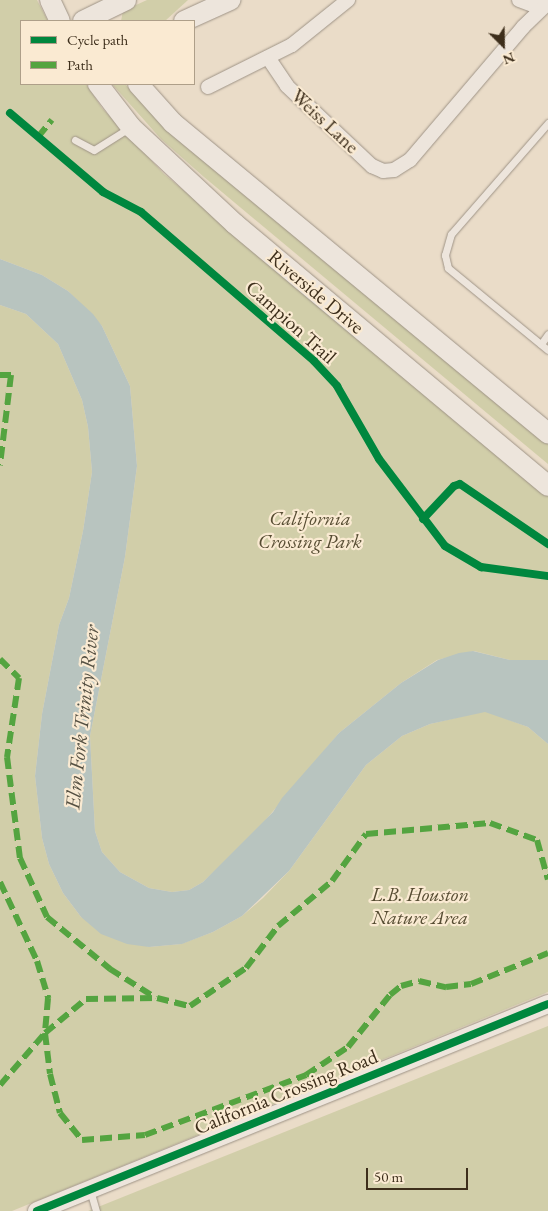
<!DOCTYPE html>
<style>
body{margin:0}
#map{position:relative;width:548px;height:1211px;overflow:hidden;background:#eadcc8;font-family:"EB Garamond",serif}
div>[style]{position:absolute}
.green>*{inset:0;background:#d1cea9}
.water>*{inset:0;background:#b8c4bf}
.roads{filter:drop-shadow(0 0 1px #9e9386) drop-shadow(0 0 1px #9e9386)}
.service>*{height:7px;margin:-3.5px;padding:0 3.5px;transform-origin:3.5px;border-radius:3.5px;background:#ede5dc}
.minor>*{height:14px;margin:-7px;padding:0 7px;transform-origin:7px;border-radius:7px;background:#ede5dc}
.tertiary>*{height:18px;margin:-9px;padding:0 9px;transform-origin:9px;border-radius:9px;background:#ede5dc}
.secondary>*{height:20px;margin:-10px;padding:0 10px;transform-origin:10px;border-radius:10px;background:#ede5dc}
.quiet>*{height:6px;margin-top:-3px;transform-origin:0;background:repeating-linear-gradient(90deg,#54a440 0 12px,transparent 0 18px)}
.cycleway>*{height:8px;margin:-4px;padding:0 4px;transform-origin:4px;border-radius:4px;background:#00873e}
span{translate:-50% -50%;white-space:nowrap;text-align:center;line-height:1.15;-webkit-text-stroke:4.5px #faead2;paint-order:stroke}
.street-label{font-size:20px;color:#3d2e1b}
.park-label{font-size:20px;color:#564c32;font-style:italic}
.water-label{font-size:21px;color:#565143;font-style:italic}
.legend{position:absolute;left:20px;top:20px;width:175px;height:65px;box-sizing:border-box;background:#faead2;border:1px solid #ae9f89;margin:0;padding:6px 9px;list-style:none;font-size:15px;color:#3d2e1b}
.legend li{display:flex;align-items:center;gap:10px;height:25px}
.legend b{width:25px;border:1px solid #ae9f89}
.north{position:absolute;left:478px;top:20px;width:50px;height:50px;-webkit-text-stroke:4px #faead2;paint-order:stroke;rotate:157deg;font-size:14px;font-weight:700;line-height:20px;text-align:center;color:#3d2e1b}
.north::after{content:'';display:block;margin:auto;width:18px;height:22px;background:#3d2e1b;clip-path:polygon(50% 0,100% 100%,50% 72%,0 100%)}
.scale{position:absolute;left:366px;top:1168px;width:102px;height:22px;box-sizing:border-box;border:2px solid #3d2e1b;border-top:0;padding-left:6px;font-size:15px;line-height:18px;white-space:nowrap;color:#3d2e1b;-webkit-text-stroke:4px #faead2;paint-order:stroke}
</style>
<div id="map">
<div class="green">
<div style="clip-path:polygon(0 0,37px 0,48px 21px,21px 21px,21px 84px,86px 84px,102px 108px,164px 174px,548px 493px,548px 660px,510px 660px,474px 651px,437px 660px,401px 683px,339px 733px,253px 835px,203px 882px,189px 890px,172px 892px,149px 888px,120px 872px,102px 852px,95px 831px,90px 736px,125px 557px,137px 466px,130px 386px,102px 326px,68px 291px,42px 275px,0 259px)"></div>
<div style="clip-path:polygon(147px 0,188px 0,165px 21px,121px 21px,123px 11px)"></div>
<div style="clip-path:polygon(112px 84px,125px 84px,170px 132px,548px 442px,548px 464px,204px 177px,161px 139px)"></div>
<div style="clip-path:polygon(0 305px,26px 314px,58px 344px,82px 400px,88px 427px,92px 472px,83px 531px,69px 598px,59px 625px,42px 714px,35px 776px,42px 838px,49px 864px,63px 893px,81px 917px,149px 947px,181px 944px,213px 932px,242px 916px,263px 898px,289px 871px,366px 765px,402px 736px,430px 724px,485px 711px,528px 727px,548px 744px,548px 992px,12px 1211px,0 1211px)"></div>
<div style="clip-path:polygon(548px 1026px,548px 1211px,88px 1211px)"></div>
</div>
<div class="water">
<div style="clip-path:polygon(0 259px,42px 275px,68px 291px,93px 314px,102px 326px,130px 386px,137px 466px,125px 557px,90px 736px,95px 831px,102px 852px,120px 872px,149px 888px,172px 892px,189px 890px,203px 882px,273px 812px,282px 798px,339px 733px,401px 683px,438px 660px,459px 653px,473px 651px,510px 660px,548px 660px,548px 744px,528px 727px,485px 712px,430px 724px,402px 736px,366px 765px,289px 871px,242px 916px,213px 932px,182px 944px,149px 947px,127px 944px,101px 934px,81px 917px,63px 893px,49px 864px,42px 838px,35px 776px,42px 714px,59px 625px,69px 598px,83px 531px,92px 472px,88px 427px,82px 400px,58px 344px,26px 314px,0 305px)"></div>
</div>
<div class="roads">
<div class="service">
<div style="left:548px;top:123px;width:147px;rotate:131.1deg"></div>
<div style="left:451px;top:234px;width:22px;rotate:106deg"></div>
<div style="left:445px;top:255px;width:13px;rotate:77deg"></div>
<div style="left:448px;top:268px;width:129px;rotate:39.4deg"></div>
<div style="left:75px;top:140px;width:21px;rotate:28deg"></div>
<div style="left:94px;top:150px;width:41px;rotate:-32.2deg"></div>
<div style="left:541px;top:344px;width:12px;rotate:-55deg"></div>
<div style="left:90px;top:1190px;width:22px;rotate:74deg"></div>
</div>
<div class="minor">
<div style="left:519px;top:0;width:15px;rotate:20deg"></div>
<div style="left:533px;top:5px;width:11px;rotate:-5deg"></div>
<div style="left:269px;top:59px;width:32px;rotate:56deg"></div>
<div style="left:287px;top:86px;width:117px;rotate:43.3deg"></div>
<div style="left:372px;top:166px;width:12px;rotate:24deg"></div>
<div style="left:383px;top:171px;width:11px;rotate:-5deg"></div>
<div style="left:394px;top:170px;width:19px;rotate:-32deg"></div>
<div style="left:410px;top:160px;width:175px;rotate:-49.6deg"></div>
<div style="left:523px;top:27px;width:35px;rotate:-44deg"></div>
<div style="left:208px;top:87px;width:94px;rotate:-26.6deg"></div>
<div style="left:292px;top:45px;width:72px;rotate:-38.8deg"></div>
</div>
<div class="tertiary">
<div style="left:37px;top:1211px;width:551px;rotate:-22.05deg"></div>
</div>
<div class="secondary">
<div style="left:50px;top:0;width:23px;rotate:65deg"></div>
<div style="left:83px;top:21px;width:48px;rotate:-26deg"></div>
<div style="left:184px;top:21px;width:51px;rotate:-24.5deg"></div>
<div style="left:98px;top:84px;width:54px;rotate:52.5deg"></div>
<div style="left:131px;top:127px;width:142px;rotate:43deg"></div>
<div style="left:235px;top:224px;width:408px;rotate:39.9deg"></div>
<div style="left:138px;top:84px;width:52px;rotate:48.1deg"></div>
<div style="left:173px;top:123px;width:487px;rotate:39.6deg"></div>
</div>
</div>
<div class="quiet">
<div style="left:38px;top:137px;width:22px;rotate:-51deg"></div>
<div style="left:0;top:375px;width:11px"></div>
<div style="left:11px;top:375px;width:91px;rotate:97deg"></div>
<div style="left:0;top:659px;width:27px;rotate:45deg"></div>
<div style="left:19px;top:678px;width:80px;rotate:98.6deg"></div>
<div style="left:7px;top:757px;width:102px;rotate:82.7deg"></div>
<div style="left:20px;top:858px;width:65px;rotate:65.4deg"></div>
<div style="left:47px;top:917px;width:82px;rotate:39.5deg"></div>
<div style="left:110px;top:969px;width:54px;rotate:32.2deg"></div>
<div style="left:0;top:882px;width:87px;rotate:64.9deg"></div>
<div style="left:37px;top:961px;width:39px;rotate:73deg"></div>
<div style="left:48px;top:998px;width:35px;rotate:95deg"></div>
<div style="left:45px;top:1033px;width:41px;rotate:83deg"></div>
<div style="left:50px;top:1074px;width:40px;rotate:75.6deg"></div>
<div style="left:60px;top:1113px;width:35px;rotate:51deg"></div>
<div style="left:82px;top:1140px;width:63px;rotate:-4.5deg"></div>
<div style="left:145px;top:1135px;width:172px;rotate:-20.4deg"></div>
<div style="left:306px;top:1075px;width:50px;rotate:-33.7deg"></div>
<div style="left:348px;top:1047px;width:67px;rotate:-51.1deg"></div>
<div style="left:390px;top:995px;width:14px;rotate:-39deg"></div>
<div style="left:401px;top:986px;width:19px;rotate:-16deg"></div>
<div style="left:419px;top:981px;width:28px;rotate:13deg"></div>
<div style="left:446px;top:987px;width:25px;rotate:-7deg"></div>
<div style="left:471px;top:984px;width:83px;rotate:-21.9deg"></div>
<div style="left:0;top:1085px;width:69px;rotate:-49.1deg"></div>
<div style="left:45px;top:1033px;width:53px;rotate:-39.7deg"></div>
<div style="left:86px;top:999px;width:71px;rotate:-0.8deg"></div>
<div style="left:157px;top:998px;width:34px;rotate:14deg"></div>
<div style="left:190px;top:1006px;width:68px;rotate:-34.2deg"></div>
<div style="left:246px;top:968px;width:53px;rotate:-52.7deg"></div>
<div style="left:278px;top:926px;width:70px;rotate:-39.8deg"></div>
<div style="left:332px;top:881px;width:58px;rotate:-54.1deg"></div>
<div style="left:366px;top:834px;width:124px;rotate:-5.1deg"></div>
<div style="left:490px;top:823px;width:50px;rotate:19.9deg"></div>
<div style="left:537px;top:840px;width:41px;rotate:74.6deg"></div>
</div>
<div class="cycleway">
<div style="left:10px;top:113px;width:122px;rotate:40.3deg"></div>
<div style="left:103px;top:192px;width:43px;rotate:27.8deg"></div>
<div style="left:141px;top:212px;width:228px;rotate:40.7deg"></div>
<div style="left:314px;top:361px;width:34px;rotate:47deg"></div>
<div style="left:337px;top:386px;width:84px;rotate:60.1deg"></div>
<div style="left:379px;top:459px;width:109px;rotate:52.8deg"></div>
<div style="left:445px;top:546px;width:42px;rotate:30.3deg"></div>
<div style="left:481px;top:567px;width:68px;rotate:7.7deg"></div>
<div style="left:423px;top:519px;width:45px;rotate:-46.8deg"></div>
<div style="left:454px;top:486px;width:6px;rotate:-18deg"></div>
<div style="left:460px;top:484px;width:107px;rotate:34.3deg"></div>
<div style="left:37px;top:1211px;width:551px;rotate:-22.05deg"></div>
</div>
<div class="street-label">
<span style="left:325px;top:121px;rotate:43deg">Weiss Lane</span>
<span style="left:316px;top:292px;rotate:40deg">Riverside Drive</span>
<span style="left:291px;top:322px;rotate:42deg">Campion Trail</span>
<span style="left:286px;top:1092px;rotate:-22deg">California Crossing Road</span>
</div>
<div class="park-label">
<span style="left:310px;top:530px">California<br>Crossing Park</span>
<span style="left:420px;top:906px">L.B. Houston<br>Nature Area</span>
</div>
<div class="water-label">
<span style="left:82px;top:717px;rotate:-84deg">Elm Fork Trinity River</span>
</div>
<ul class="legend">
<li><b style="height:6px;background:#00873e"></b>Cycle path</li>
<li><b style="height:6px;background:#54a440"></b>Path</li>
</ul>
<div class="north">N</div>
<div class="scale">50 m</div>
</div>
